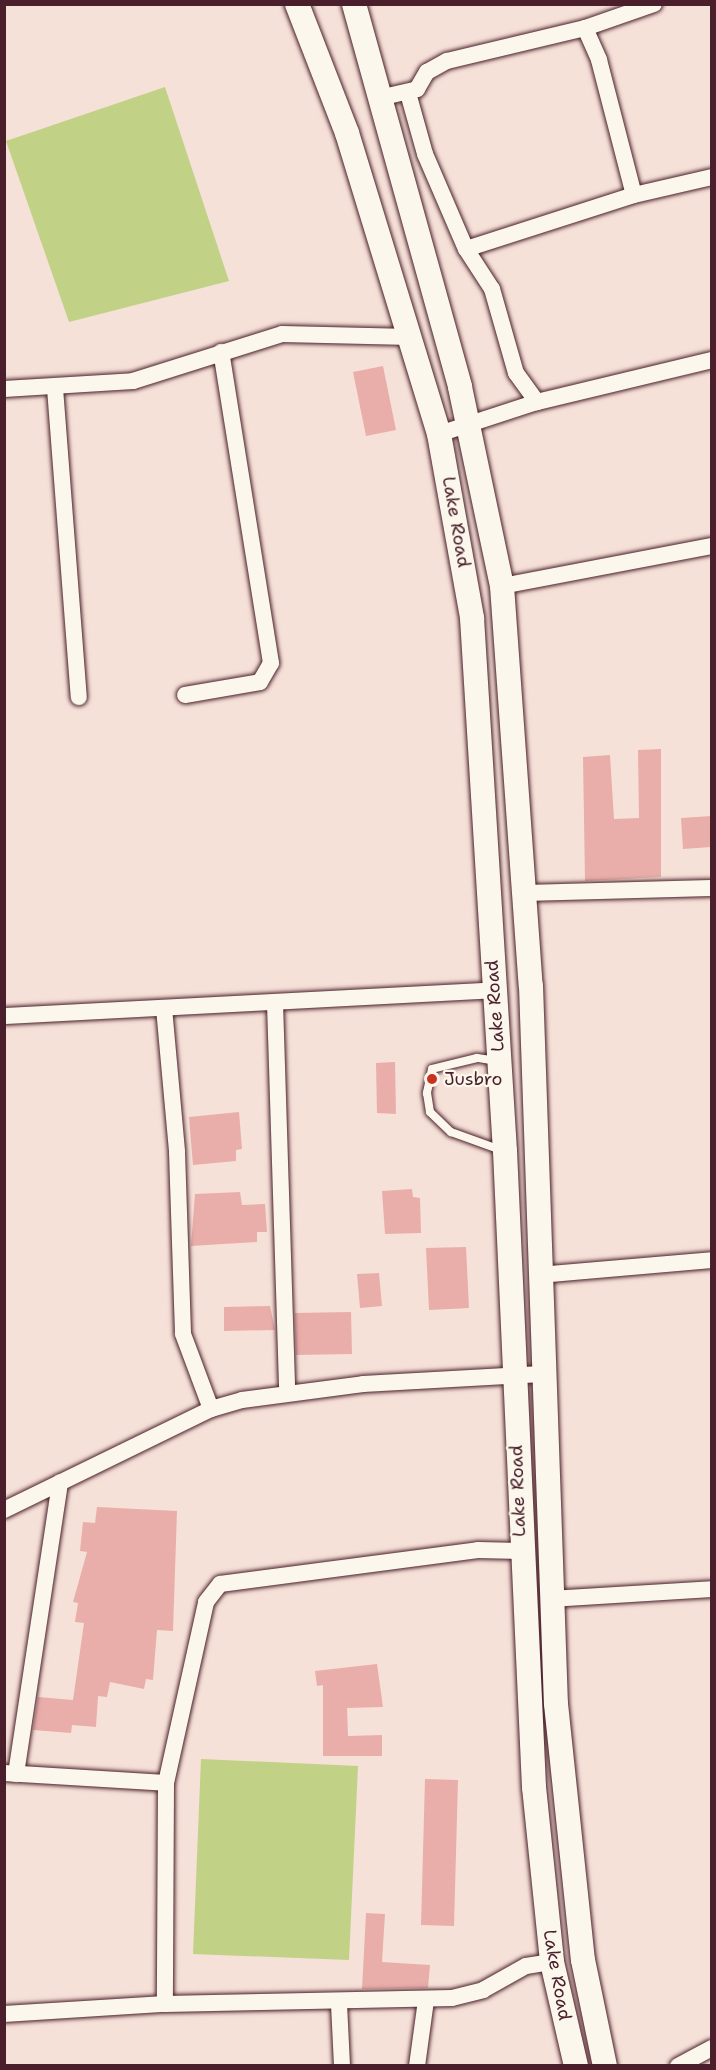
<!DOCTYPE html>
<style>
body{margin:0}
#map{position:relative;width:716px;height:2070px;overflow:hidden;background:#f6e1d8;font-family:"Shantell Sans",sans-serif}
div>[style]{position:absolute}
.green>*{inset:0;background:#c1d185}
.building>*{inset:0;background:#e9aea9}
.roads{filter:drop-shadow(0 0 2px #4a1f2b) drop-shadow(0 0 2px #4a1f2b)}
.lane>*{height:8px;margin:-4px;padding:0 4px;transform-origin:4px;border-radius:4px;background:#fbf7ec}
.street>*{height:16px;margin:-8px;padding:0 8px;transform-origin:8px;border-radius:8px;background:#fbf7ec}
.secondary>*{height:24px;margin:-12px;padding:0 12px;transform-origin:12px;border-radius:12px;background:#fbf7ec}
.dots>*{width:16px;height:16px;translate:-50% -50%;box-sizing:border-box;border:3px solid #fbf7ec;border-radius:50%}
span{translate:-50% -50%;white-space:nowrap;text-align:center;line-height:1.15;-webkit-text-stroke:4.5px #fbf7ec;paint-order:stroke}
.street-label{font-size:18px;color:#4a1f2b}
.poi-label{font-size:18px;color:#4a1f2b}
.left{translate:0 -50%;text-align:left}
.frame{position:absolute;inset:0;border:6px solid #4a1f2b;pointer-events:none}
</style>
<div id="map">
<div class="green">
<div style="clip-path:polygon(165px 87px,229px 281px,69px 322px,6px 141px)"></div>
<div style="clip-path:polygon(201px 1759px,358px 1766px,349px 1960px,193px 1954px)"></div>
</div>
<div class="building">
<div style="clip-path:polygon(383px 366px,396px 430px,366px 436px,353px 372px)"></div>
<div style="clip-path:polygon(661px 749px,661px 877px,585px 881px,583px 757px,610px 755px,614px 819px,639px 818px,638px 750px)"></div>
<div style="clip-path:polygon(711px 816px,711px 847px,683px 849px,681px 818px)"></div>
<div style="clip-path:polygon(395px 1062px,396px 1114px,377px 1113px,376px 1063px)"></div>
<div style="clip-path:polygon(239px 1112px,242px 1149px,236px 1150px,236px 1161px,193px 1165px,189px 1117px)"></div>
<div style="clip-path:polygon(412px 1189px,413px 1197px,420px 1198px,421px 1233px,385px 1234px,382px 1191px)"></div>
<div style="clip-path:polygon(240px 1192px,242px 1205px,265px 1204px,267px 1232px,257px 1232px,257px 1242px,191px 1246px,195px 1194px)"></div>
<div style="clip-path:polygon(466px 1247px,469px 1308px,429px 1310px,426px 1248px)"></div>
<div style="clip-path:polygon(379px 1273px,382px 1306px,360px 1308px,357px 1274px)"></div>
<div style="clip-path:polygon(270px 1306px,275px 1330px,224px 1331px,224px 1307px)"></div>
<div style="clip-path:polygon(351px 1312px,352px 1354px,296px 1355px,295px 1313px)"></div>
<div style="clip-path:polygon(97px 1507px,177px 1511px,173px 1631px,157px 1630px,153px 1680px,146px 1679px,144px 1689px,110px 1682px,107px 1697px,98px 1696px,96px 1727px,72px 1725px,71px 1733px,33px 1730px,38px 1697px,73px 1700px,84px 1623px,75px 1622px,78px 1603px,73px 1602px,87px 1552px,80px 1551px,83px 1522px,95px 1523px)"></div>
<div style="clip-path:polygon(377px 1664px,383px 1707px,347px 1708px,348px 1736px,382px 1735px,382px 1756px,323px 1756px,323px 1685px,317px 1686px,315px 1671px)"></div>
<div style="clip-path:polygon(425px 1779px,458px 1780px,454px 1926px,421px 1925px)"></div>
<div style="clip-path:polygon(366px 1913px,385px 1914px,382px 1962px,430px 1965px,428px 1988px,362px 1989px)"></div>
</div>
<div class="roads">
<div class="lane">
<div style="left:497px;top:1061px;width:20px;rotate:-171deg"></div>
<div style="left:477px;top:1058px;width:46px;rotate:166.3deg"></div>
<div style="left:432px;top:1069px;width:25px;rotate:102deg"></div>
<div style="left:427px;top:1093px;width:19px;rotate:81deg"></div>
<div style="left:430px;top:1112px;width:29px;rotate:44deg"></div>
<div style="left:451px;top:1132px;width:53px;rotate:19.8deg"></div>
</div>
<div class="street">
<div style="left:585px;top:28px;width:35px;rotate:66deg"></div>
<div style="left:599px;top:60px;width:139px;rotate:75.5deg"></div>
<div style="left:408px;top:93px;width:63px;rotate:74.4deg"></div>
<div style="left:425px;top:154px;width:103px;rotate:66.7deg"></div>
<div style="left:466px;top:249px;width:48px;rotate:57deg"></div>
<div style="left:492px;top:289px;width:87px;rotate:74.1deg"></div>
<div style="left:516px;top:373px;width:36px;rotate:54deg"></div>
<div style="left:379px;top:98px;width:39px;rotate:-13deg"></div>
<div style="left:417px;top:89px;width:20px;rotate:-60deg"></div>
<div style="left:427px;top:72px;width:23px;rotate:-29deg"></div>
<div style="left:447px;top:61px;width:142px;rotate:-13.4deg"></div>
<div style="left:585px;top:28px;width:73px;rotate:-19.2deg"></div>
<div style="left:466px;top:249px;width:176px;rotate:-17.8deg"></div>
<div style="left:634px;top:195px;width:80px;rotate:-13deg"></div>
<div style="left:55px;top:388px;width:310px;rotate:85.6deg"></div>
<div style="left:4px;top:389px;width:129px;rotate:-3.5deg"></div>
<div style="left:133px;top:381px;width:156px;rotate:-17.5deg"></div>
<div style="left:282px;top:334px;width:129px;rotate:1.3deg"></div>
<div style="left:439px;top:434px;width:103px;rotate:-18.1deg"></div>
<div style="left:537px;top:402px;width:180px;rotate:-13.5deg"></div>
<div style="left:502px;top:586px;width:214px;rotate:-10.8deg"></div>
<div style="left:185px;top:695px;width:76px;rotate:-9.8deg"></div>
<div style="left:260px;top:682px;width:22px;rotate:-60deg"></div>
<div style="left:271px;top:663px;width:315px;rotate:-99.1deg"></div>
<div style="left:524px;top:893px;width:188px;rotate:-1.5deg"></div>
<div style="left:275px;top:1003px;width:389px;rotate:88.2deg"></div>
<div style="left:164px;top:1008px;width:145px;rotate:84.8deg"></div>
<div style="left:177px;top:1152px;width:182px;rotate:88.1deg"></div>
<div style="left:183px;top:1334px;width:80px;rotate:69.5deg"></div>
<div style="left:4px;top:1016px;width:491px;rotate:-3deg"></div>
<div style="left:538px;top:1275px;width:175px;rotate:-4.9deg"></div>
<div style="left:4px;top:1510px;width:230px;rotate:-26deg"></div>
<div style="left:211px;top:1409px;width:32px;rotate:-16deg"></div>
<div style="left:242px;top:1400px;width:122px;rotate:-7.5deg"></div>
<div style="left:363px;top:1384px;width:179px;rotate:-3.2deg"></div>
<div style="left:550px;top:1599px;width:162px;rotate:-3.5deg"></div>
<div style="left:4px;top:1773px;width:162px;rotate:3.5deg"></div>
<div style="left:166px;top:1783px;width:221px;rotate:90.3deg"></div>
<div style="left:16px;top:1774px;width:295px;rotate:-81.4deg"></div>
<div style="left:166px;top:1783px;width:185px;rotate:-77.5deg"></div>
<div style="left:206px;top:1602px;width:23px;rotate:-52deg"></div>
<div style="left:220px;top:1584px;width:260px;rotate:-7.5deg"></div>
<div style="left:478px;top:1550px;width:43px;rotate:1.3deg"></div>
<div style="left:339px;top:2004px;width:62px;rotate:87.2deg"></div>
<div style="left:4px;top:2014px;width:161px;rotate:-3.6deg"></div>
<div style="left:165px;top:2004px;width:287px;rotate:-1.2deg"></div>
<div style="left:452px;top:1998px;width:32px;rotate:-14deg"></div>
<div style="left:483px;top:1990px;width:49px;rotate:-29.2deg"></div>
<div style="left:526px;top:1966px;width:26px;rotate:-9deg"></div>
<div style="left:417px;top:2066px;width:67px;rotate:-82.2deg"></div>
<div style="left:678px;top:2066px;width:38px;rotate:-28deg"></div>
</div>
<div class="secondary">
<div style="left:297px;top:4px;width:138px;rotate:68.8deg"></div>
<div style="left:347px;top:133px;width:315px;rotate:73deg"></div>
<div style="left:439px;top:434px;width:187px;rotate:79.8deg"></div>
<div style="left:472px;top:618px;width:534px;rotate:86.46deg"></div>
<div style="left:505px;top:1151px;width:637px;rotate:87.39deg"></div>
<div style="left:534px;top:1787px;width:176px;rotate:84.1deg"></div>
<div style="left:552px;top:1962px;width:107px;rotate:77deg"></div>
<div style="left:354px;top:4px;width:397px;rotate:74.5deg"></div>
<div style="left:460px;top:387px;width:203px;rotate:78.1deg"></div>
<div style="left:502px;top:586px;width:401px;rotate:85.9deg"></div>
<div style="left:531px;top:986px;width:718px;rotate:88.01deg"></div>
<div style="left:556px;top:1704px;width:257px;rotate:84deg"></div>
<div style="left:583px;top:1960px;width:108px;rotate:78.3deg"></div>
</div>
</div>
<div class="dots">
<div style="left:432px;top:1079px;background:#c8321e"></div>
</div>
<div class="street-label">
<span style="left:456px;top:522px;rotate:80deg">Lake Road</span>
<span style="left:495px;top:1006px;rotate:-94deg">Lake Road</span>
<span style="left:518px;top:1491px;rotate:-92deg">Lake Road</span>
<span style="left:557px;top:1975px;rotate:80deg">Lake Road</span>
</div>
<div class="poi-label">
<span class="left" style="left:444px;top:1079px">Jusbro</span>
</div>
<div class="frame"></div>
</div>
